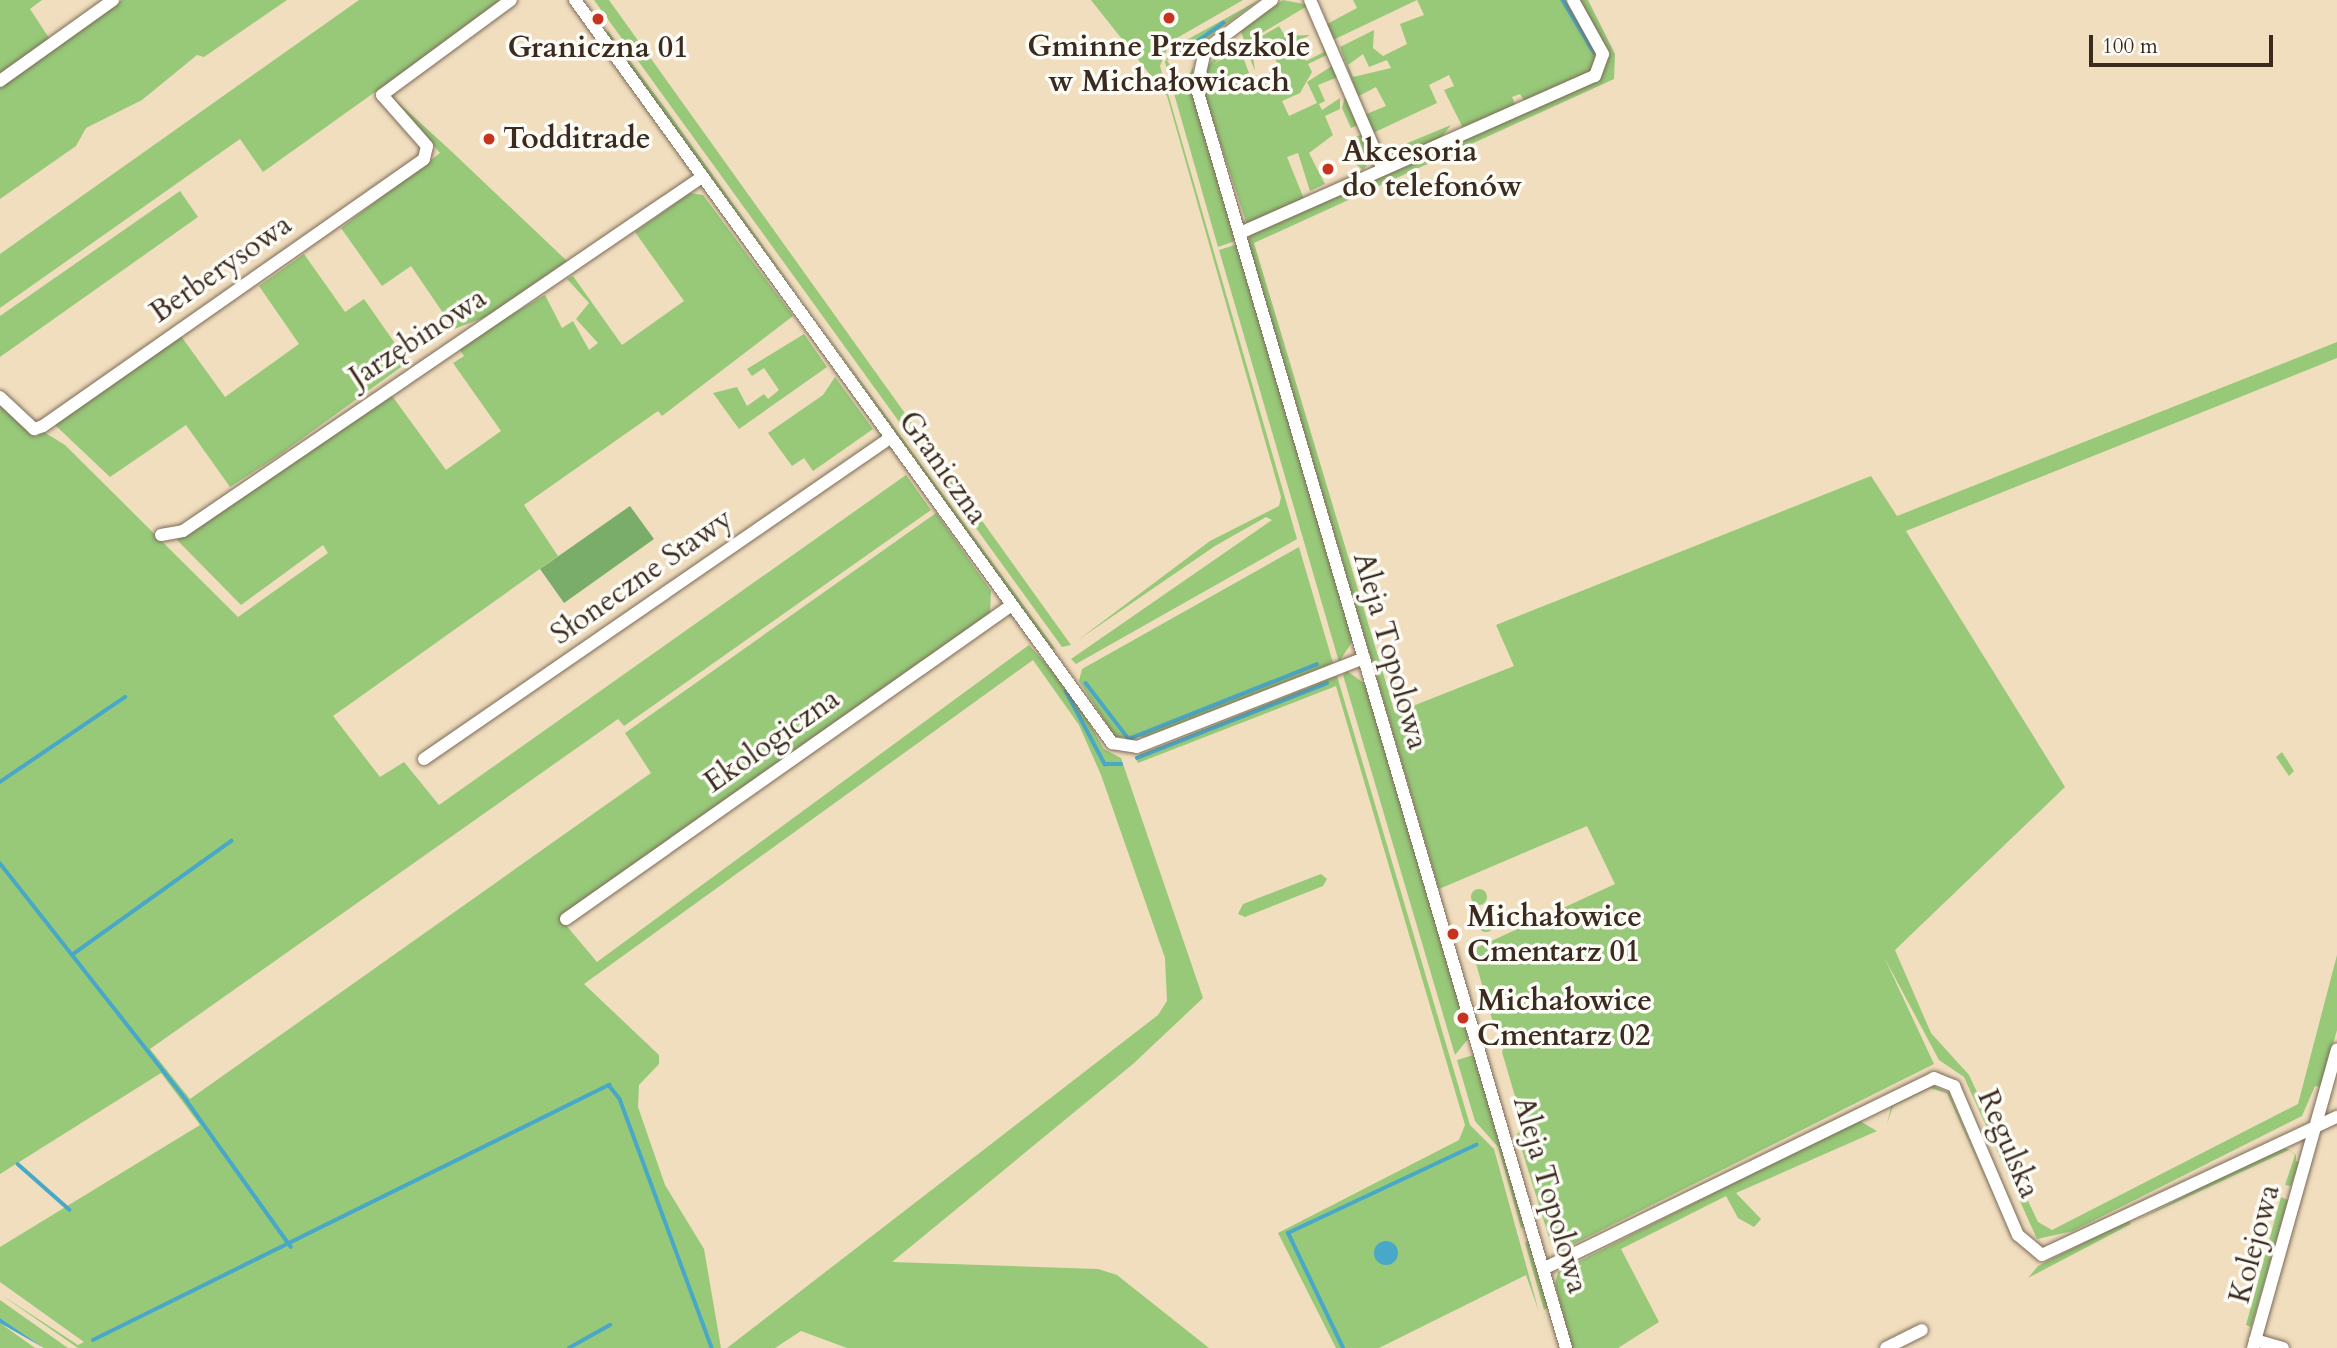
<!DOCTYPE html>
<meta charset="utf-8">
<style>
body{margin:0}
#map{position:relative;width:2337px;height:1348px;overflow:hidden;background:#f1debf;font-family:Cardo,serif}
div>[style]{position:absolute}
.green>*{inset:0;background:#97c979}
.round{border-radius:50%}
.forest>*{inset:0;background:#79ad69}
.water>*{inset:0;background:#49a7c7}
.stream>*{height:3.5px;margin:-1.75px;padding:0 1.75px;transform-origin:1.75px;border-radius:1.75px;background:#49a7c7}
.roads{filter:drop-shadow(0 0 2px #7b6956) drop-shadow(0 0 2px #7b6956)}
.minor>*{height:12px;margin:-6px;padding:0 6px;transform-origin:6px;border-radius:6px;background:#fff}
.dots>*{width:19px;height:19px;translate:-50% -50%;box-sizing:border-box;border:4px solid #fdfcf7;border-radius:50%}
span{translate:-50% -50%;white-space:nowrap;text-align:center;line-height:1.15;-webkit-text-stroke:7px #fdfcf7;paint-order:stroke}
.poi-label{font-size:30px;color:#3b2a1e;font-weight:700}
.left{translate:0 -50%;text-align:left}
.street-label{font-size:30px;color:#3b2a1e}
.scale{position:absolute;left:2089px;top:35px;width:184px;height:32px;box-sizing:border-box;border:4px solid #3b2a1e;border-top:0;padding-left:9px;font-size:21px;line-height:24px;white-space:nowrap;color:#3b2a1e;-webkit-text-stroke:5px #fdfcf7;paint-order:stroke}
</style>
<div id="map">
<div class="green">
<div style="clip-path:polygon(0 0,42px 0,30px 9px,51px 41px,0 78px)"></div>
<div style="clip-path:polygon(122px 0,287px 0,204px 57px,197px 55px,142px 100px,86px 128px,76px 146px,0 199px,0 87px)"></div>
<div style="clip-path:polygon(359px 0,504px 0,263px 172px,240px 139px,0 308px,0 254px)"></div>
<div style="clip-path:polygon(594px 0,609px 0,1071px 645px,1062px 647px)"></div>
<div style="clip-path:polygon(1091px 0,1243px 0,1170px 42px,1160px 66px,1297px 539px,1076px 664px,1071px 659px,1272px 520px,1266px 517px,1215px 546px,1078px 640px,1210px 541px,1279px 506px,1281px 497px,1167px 96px)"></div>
<div style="clip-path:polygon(1259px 0,1181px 57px,1167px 60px,1183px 89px,1193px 67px,1193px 94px,1238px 240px,1218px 247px,1165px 62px,1172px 48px)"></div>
<div style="clip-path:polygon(1283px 0,1309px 5px,1245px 43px,1241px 31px)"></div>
<div style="clip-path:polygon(evenodd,1353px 0,1569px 0,1598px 62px,1585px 78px,1525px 102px,1520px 94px,1512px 97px,1516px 106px,1463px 128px,1444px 90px,1454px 86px,1449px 75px,1429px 85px,1437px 103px,1373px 133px,1376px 144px,1340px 47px,1374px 30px,1373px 48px,1383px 56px,1407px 44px,1400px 24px,1424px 15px,1417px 0,1333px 40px,1327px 24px,1357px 8px,1353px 0,1363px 54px,1369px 67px,1387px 60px,1391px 68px,1353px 77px,1348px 65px,1363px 54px,1353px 0,1376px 87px,1386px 106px,1364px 115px,1357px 97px,1376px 87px)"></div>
<div style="clip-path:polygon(1577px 0,1588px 0,1615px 54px,1614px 79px,1254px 243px,1395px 713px,1514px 666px,1496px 625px,1871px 476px,1897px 516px,2337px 342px,2337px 358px,1906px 531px,2065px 787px,1895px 950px,1931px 1033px,1969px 1075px,2038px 1222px,2052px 1230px,2298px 1104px,2337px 955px,2337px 1030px,2321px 1087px,2315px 1086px,2302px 1116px,2073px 1231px,2037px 1239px,1964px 1077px,1939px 1060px,1885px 959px,1934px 1064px,1568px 1247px,1551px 1244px,1517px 1134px,1524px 1127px,1502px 1052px,1506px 1040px,1503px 1028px,1494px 1026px,1472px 950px,1615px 884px,1587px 826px,1439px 889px,1248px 242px,1250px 235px,1600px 77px,1607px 56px)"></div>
<div style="clip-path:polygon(1279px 26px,1285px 36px,1310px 35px,1297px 42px,1306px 61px,1324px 52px,1321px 35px,1329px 54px,1308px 64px,1312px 72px,1300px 93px,1282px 101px,1289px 116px,1317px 103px,1307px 82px,1335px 64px,1338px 77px,1318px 85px,1325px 101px,1319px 104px,1322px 110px,1340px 98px,1340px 109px,1325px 116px,1333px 135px,1309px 153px,1325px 184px,1310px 191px,1298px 153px,1287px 157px,1304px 199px,1247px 225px,1203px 90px,1204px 71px,1231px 38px,1239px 46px,1213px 64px,1240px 49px,1255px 89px,1283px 76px,1270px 47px,1253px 55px,1255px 71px,1245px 46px)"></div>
<div style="clip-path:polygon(608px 31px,668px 112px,801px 299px,604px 34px)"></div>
<div style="clip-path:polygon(391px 96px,450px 150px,567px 261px,486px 317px,454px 329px,411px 266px,382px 286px,341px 228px,440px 153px)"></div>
<div style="clip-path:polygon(1345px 97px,1358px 125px,1351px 128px,1342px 108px)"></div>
<div style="clip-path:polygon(1451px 125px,1441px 138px,1397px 157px,1381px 154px)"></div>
<div style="clip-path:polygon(1363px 134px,1373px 158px,1363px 170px,1349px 159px,1361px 152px,1356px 137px)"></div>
<div style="clip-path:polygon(180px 191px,198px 217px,0 357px,0 316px)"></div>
<div style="clip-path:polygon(690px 193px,703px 195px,793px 316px,662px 416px,658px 411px,524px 505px,558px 556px,333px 716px,380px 777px,404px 762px,439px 805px,906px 475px,931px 510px,624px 726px,618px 719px,150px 1049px,190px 1099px,651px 773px,625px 733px,936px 513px,991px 591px,990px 613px,560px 918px,597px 962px,1029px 645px,1071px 692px,1104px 749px,1121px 758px,1203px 998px,1133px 1064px,892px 1262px,1098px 1269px,1117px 1275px,1209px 1348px,847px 1348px,801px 1331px,775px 1348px,727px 1348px,1158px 1015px,1167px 1001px,1165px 958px,1101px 775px,1079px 725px,1033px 660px,584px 984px,659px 1055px,659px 1064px,639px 1085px,638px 1107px,665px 1185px,704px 1249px,721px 1348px,78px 1348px,0 1294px,78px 1345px,84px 1342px,0 1282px,0 1247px,200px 1125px,161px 1073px,0 1174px,0 402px,36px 437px,44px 432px,65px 445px,238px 617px,328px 553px,323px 545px,241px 605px,177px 540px,390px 393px,446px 470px,501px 431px,453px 363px,464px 356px,457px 346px,545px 295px,562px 328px,573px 321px,589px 350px,598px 343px,576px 319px,589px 303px,567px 279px,573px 276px,622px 345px,684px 301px,635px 232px)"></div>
<div style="clip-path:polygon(1238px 244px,1354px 639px,1339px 662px,1219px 250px)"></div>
<div style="clip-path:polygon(304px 254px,345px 312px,364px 299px,408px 362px,278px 456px,230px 487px,186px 425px,110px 477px,54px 424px,181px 336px,225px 397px,299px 344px,259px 286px)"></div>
<div style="clip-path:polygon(821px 326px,1056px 650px,1044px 644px)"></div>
<div style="clip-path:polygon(804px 334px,827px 367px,739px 429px,713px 393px,737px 387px,747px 406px,764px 394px,768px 399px,779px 390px,764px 368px,752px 376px,747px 369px)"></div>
<div style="clip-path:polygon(835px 377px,873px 429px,813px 471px,804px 458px,792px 466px,768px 433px,823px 395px)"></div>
<div style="clip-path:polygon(1299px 547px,1333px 663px,1144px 737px,1115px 737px,1079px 681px,1082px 669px)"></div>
<div style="clip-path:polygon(1347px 671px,1368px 686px,1461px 996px,1468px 1039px,1455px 1055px,1343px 675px)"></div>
<div style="clip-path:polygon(1337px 676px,1470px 1125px,1494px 1149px,1539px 1312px,1526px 1275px,1379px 1348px,1336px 1348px,1278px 1233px,1459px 1140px,1465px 1125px,1336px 686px,1138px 763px,1135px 757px)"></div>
<div style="clip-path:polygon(2282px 752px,2294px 771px,2289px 776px,2276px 757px)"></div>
<div style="clip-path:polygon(1321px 874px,1327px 879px,1323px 886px,1245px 917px,1238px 914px,1243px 904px)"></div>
<div class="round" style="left:1471px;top:889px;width:16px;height:16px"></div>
<div class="round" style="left:1478px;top:916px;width:16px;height:16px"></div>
<div style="clip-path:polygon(1477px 1054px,1527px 1226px,1521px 1228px,1498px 1147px,1475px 1121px,1457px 1060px)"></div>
<div style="clip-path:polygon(1933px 1086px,1949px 1093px,1994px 1198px,1947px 1093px,1930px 1088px,1893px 1106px,1887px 1124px,1892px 1103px)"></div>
<div style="clip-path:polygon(1858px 1120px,1877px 1131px,1736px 1193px,1761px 1219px,1754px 1227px,1738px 1218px,1726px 1196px,1621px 1249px,1659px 1322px,1618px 1348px,1572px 1348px,1555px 1284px,1558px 1272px)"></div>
<div style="clip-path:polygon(2278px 1147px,2288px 1149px,2296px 1155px,2296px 1161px,2299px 1162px,2291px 1186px,2285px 1185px,2295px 1155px,2289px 1150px,2138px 1220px)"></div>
<div style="clip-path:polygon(2281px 1197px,2288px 1200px,2251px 1327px,2246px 1325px)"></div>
<div style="clip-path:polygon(2129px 1220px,2131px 1224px,2028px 1278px,2038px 1266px)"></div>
<div style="clip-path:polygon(1531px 1237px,1549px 1307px,1544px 1310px,1525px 1243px)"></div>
<div style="clip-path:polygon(0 1300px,68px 1348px,44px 1348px,0 1318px)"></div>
<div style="clip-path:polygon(0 1323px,35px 1348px,0 1348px)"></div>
</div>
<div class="forest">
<div style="clip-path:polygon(630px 506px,654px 539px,564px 603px,540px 569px)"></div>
</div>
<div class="water">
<div class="round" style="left:1374px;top:1241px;width:24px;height:24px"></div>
<div style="clip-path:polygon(0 1318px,44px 1348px,0 1323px)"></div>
</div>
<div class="stream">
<div style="left:1563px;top:0;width:61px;rotate:59.2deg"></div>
<div style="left:1181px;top:53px;width:52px;rotate:-35.5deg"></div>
<div style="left:1086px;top:683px;width:71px;rotate:52.5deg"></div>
<div style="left:1129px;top:739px;width:202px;rotate:-21.7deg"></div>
<div style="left:1066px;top:691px;width:83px;rotate:61.9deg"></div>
<div style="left:1105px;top:764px;width:16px"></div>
<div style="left:1137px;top:758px;width:204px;rotate:-21.5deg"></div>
<div style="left:0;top:782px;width:151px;rotate:-34.2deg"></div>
<div style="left:0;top:863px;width:303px;rotate:51.8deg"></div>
<div style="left:187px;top:1101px;width:179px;rotate:54.5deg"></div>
<div style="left:72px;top:955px;width:196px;rotate:-35.6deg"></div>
<div style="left:18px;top:1164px;width:69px;rotate:41.5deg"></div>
<div style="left:93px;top:1340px;width:576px;rotate:-26.3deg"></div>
<div style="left:609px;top:1085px;width:18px;rotate:52deg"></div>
<div style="left:620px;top:1099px;width:265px;rotate:69.7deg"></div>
<div style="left:569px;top:1348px;width:47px;rotate:-29.3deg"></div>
<div style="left:1343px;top:1348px;width:127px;rotate:-115.6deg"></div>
<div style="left:1288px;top:1233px;width:208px;rotate:-25.1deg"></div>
</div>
<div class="roads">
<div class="minor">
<div style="left:575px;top:0;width:917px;rotate:54.14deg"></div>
<div style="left:1112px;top:743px;width:25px;rotate:9deg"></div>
<div style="left:1137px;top:747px;width:244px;rotate:-21.4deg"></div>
<div style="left:1272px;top:0;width:84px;rotate:143.3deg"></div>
<div style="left:1205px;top:50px;width:40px;rotate:102deg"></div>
<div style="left:1197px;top:89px;width:1312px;rotate:73.66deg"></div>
<div style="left:1310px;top:0;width:182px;rotate:66.7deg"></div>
<div style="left:0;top:81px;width:139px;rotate:-35.6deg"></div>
<div style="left:1240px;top:233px;width:388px;rotate:-23.9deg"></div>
<div style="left:1595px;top:76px;width:23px;rotate:-70deg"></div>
<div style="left:1603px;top:54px;width:62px;rotate:-119.1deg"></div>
<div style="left:0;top:397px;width:47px;rotate:43.3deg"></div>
<div style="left:34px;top:429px;width:9px;rotate:-18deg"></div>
<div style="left:43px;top:426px;width:465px;rotate:-35deg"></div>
<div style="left:424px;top:159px;width:13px;rotate:-77deg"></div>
<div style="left:427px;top:146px;width:68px;rotate:-131.4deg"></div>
<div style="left:382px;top:95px;width:160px;rotate:-36.4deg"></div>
<div style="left:161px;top:535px;width:22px;rotate:-10deg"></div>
<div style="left:183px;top:531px;width:628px;rotate:-34.3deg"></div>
<div style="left:424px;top:759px;width:566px;rotate:-34.56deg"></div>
<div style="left:566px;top:919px;width:542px;rotate:-35.16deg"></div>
<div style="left:1545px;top:1268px;width:433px;rotate:-26deg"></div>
<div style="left:1934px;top:1078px;width:22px;rotate:22deg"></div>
<div style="left:1954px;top:1086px;width:162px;rotate:66.8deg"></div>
<div style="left:2018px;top:1235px;width:31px;rotate:40deg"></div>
<div style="left:2042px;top:1255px;width:326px;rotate:-25.1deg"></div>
<div style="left:2255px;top:1340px;width:29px;rotate:16deg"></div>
<div style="left:1886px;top:1348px;width:40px;rotate:-26.6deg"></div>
<div style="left:2253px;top:1348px;width:310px;rotate:-74.3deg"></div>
</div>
</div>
<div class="dots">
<div style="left:1169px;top:18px;background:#c8321e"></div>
<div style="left:598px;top:19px;background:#c8321e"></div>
<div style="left:489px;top:139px;background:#c8321e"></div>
<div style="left:1328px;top:169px;background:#c8321e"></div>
<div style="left:1453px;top:934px;background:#c8321e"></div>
<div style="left:1463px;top:1018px;background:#c8321e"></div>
</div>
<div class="poi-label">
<span style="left:1169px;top:64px">Gminne Przedszkole<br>w Michałowicach</span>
<span style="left:598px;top:48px">Graniczna 01</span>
<span class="left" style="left:503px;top:139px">Todditrade</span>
<span class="left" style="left:1342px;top:169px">Akcesoria<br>do telefonów</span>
<span class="left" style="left:1467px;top:934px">Michałowice<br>Cmentarz 01</span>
<span class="left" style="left:1477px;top:1018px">Michałowice<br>Cmentarz 02</span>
</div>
<div class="street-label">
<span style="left:221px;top:269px;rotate:-35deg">Berberysowa</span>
<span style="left:418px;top:338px;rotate:-33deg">Jarzębinowa</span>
<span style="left:943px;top:468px;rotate:55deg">Graniczna</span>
<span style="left:642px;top:577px;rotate:-35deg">Słoneczne Stawy</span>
<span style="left:1390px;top:651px;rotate:74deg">Aleja Topolowa</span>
<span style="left:772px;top:741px;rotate:-35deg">Ekologiczna</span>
<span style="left:2008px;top:1144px;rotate:67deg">Regulska</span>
<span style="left:1550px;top:1195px;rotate:74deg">Aleja Topolowa</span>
<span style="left:2255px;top:1244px;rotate:-75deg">Kolejowa</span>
</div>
<div class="scale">100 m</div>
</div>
